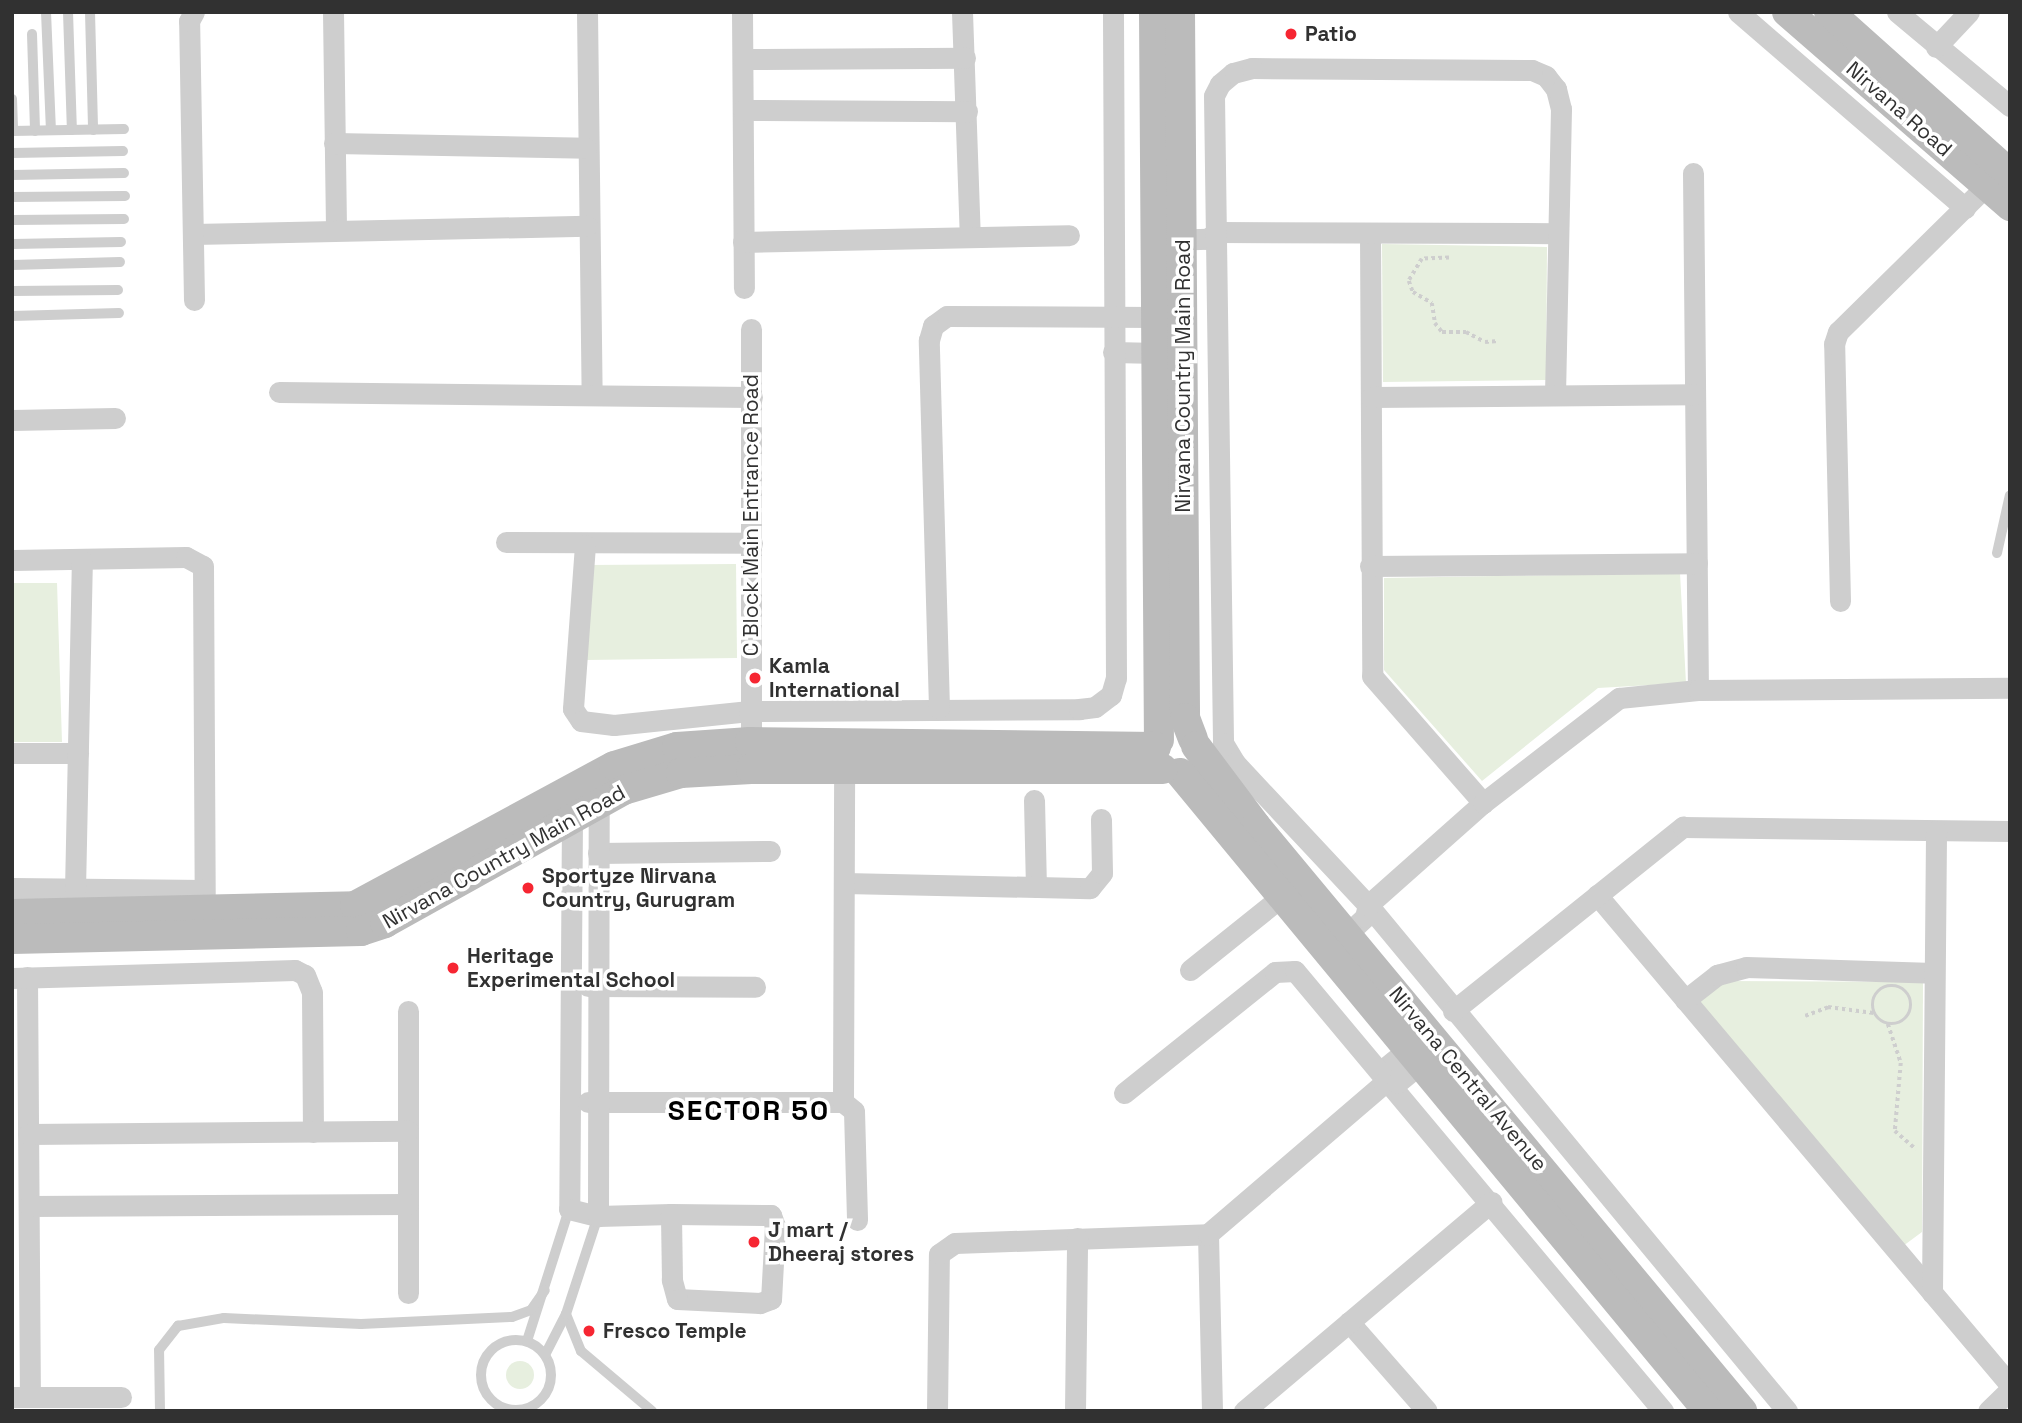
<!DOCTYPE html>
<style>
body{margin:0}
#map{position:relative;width:2022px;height:1423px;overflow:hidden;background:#fff;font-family:"Space Grotesk",sans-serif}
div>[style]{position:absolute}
.green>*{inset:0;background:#e7efdf}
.round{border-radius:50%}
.path>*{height:3.5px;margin-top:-1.75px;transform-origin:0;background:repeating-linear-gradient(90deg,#cecece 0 3.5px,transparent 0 7px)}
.path>.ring{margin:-1.75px;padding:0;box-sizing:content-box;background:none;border:3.5px solid #cecece;border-radius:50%}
.lane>*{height:10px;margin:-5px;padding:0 5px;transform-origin:5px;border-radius:5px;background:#cecece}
.lane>.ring{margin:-5px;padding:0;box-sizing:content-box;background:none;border:10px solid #cecece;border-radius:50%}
.street>*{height:21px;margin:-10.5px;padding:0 10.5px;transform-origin:10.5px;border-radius:10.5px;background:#cecece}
.secondary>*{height:30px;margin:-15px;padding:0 15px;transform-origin:15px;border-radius:15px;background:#bbb}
.dots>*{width:19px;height:19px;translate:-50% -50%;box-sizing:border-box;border:4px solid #fff;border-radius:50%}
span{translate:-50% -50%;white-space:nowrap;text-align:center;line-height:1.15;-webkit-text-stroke:7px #fff;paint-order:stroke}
.poi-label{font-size:21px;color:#313131;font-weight:700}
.left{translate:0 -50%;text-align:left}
.street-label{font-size:21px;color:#313131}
.district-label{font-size:28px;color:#000;font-weight:700;letter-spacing:2px}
.frame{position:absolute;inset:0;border:14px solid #313131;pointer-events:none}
</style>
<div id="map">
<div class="green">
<div style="clip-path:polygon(1382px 244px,1547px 247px,1546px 380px,1383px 382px)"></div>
<div style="clip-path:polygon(736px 564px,737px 658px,585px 660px,587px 565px)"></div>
<div style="clip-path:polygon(1680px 573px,1686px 683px,1598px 688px,1482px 781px,1384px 670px,1384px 578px)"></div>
<div style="clip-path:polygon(12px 583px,57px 583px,62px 742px,12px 742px)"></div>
<div style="clip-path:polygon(1721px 981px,1923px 982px,1922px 1232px,1899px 1249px,1696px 1003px)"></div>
<div class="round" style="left:506px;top:1361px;width:28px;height:28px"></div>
</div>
<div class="path">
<div style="left:1449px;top:258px;width:27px;rotate:178deg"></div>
<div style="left:1422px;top:259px;width:26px;rotate:121deg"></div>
<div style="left:1409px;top:281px;width:12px;rotate:70deg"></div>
<div style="left:1413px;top:292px;width:22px;rotate:30deg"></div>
<div style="left:1432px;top:303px;width:20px;rotate:81deg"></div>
<div style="left:1435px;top:323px;width:11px;rotate:52deg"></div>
<div style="left:1442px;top:332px;width:24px"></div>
<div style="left:1466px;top:332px;width:21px;rotate:28deg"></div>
<div style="left:1485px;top:342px;width:13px;rotate:-4deg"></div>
<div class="ring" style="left:1873px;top:986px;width:34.5px;height:34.5px"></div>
<div style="left:1805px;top:1016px;width:25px;rotate:-21deg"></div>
<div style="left:1828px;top:1007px;width:46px;rotate:7.4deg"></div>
<div style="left:1888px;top:1024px;width:41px;rotate:71.6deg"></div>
<div style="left:1901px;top:1063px;width:68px;rotate:95deg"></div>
<div style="left:1895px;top:1131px;width:28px;rotate:41deg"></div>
</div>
<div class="lane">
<div style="left:46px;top:12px;width:118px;rotate:87.6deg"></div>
<div style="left:68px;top:12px;width:118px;rotate:88.1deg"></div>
<div style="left:90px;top:12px;width:118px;rotate:88.5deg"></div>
<div style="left:32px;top:34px;width:97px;rotate:88.2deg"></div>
<div style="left:12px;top:99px;width:32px;rotate:88deg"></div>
<div style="left:12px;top:131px;width:112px;rotate:-1deg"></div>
<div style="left:12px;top:153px;width:111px;rotate:-1deg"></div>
<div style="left:12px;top:175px;width:112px;rotate:-1deg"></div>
<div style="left:12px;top:197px;width:113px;rotate:-0.5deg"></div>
<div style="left:12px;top:220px;width:112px;rotate:-0.5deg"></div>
<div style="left:12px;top:244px;width:109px;rotate:-1.1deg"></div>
<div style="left:12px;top:265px;width:108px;rotate:-1.6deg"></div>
<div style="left:12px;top:291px;width:106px;rotate:-0.5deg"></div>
<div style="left:12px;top:316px;width:107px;rotate:-1.6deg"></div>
<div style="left:1997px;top:553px;width:59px;rotate:-77.4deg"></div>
<div style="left:566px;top:1314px;width:40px;rotate:68deg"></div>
<div style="left:581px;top:1351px;width:93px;rotate:40.2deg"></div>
<div class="ring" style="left:481px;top:1340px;width:60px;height:60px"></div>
<div style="left:527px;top:1341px;width:139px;rotate:-72.3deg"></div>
<div style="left:545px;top:1355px;width:46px;rotate:-62.9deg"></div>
<div style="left:566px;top:1314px;width:103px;rotate:-71.9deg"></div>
<div style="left:160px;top:1411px;width:61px;rotate:-90.9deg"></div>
<div style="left:159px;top:1350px;width:31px;rotate:-52deg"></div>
<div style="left:178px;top:1326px;width:47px;rotate:-9.9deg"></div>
<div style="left:224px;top:1318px;width:137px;rotate:2.5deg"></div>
<div style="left:361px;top:1324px;width:151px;rotate:-2.7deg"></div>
<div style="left:512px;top:1317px;width:20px;rotate:-20deg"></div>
<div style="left:531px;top:1310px;width:24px;rotate:-55deg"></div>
</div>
<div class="street">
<div style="left:333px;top:12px;width:218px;rotate:89.2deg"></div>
<div style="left:587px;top:12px;width:382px;rotate:89.3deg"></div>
<div style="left:742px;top:12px;width:276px;rotate:89.6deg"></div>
<div style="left:962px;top:12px;width:225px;rotate:88deg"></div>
<div style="left:1738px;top:12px;width:300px;rotate:40.8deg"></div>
<div style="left:1897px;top:12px;width:147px;rotate:39.8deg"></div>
<div style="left:1936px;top:47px;width:48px;rotate:-46.7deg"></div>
<div style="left:743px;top:59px;width:222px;rotate:-0.3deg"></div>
<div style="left:743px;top:110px;width:224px;rotate:0.3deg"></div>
<div style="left:334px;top:143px;width:252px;rotate:1.1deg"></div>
<div style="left:1693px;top:173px;width:517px;rotate:89.45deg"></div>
<div style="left:193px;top:234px;width:394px;rotate:-1.2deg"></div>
<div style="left:1370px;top:234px;width:442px;rotate:89.7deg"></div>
<div style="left:1372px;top:676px;width:169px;rotate:48.8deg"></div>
<div style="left:1170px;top:240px;width:37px;rotate:-2deg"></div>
<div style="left:1207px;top:239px;width:12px;rotate:-35deg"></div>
<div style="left:1217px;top:232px;width:340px;rotate:0.2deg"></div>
<div style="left:743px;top:242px;width:326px;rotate:-1.2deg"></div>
<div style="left:194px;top:300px;width:279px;rotate:-91deg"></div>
<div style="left:189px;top:21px;width:10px;rotate:-61deg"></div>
<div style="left:1113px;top:352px;width:44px;rotate:1.3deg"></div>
<div style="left:279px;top:392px;width:473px;rotate:0.6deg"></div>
<div style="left:1555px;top:395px;width:286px;rotate:-88.8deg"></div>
<div style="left:1561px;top:109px;width:21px;rotate:-104deg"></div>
<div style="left:1556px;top:89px;width:16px;rotate:-128deg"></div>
<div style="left:1546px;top:76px;width:15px;rotate:-157deg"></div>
<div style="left:1532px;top:70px;width:280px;rotate:-179.6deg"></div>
<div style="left:1252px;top:68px;width:20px;rotate:165deg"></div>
<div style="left:1233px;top:73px;width:17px;rotate:140deg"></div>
<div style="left:1220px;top:84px;width:13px;rotate:117deg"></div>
<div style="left:1214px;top:96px;width:647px;rotate:89.2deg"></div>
<div style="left:1223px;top:743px;width:23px;rotate:59deg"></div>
<div style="left:1235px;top:763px;width:195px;rotate:46.9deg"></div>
<div style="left:1368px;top:905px;width:657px;rotate:50.37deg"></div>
<div style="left:1371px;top:397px;width:324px;rotate:-0.5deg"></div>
<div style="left:12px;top:420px;width:103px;rotate:-1.1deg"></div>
<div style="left:506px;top:542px;width:246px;rotate:0.2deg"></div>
<div style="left:585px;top:545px;width:164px;rotate:94.2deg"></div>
<div style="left:573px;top:709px;width:14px;rotate:56deg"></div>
<div style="left:581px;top:721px;width:33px;rotate:7deg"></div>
<div style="left:614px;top:725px;width:136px;rotate:-5.9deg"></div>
<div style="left:749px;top:711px;width:330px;rotate:-0.3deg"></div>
<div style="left:1079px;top:709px;width:16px;rotate:-7deg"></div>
<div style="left:1095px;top:707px;width:20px;rotate:-37deg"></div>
<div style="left:1111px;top:695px;width:18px;rotate:-74deg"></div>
<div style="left:1116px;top:678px;width:666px;rotate:-90.26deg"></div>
<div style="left:12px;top:560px;width:174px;rotate:-1deg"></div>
<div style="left:186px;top:557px;width:19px;rotate:28deg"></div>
<div style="left:203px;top:566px;width:357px;rotate:89.7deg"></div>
<div style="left:1370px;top:566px;width:327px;rotate:-0.5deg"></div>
<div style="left:1840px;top:601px;width:257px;rotate:-91.3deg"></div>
<div style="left:1834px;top:344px;width:13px;rotate:-72deg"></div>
<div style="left:1838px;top:332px;width:222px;rotate:-44.6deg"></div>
<div style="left:939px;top:708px;width:368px;rotate:-91.6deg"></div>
<div style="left:929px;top:340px;width:15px;rotate:-74deg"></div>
<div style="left:933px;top:326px;width:17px;rotate:-36deg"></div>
<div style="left:947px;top:316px;width:210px;rotate:0.3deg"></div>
<div style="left:12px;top:753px;width:66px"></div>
<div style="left:751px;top:756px;width:427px;rotate:-90deg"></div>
<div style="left:1034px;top:800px;width:87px;rotate:88.7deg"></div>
<div style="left:572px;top:817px;width:392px;rotate:90.4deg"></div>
<div style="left:569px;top:1209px;width:30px;rotate:14deg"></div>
<div style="left:598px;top:1216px;width:73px;rotate:-1.6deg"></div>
<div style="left:671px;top:1214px;width:100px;rotate:0.6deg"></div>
<div style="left:771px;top:1215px;width:12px;rotate:70deg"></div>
<div style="left:775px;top:1226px;width:73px;rotate:93.1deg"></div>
<div style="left:771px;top:1299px;width:12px;rotate:160deg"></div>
<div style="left:760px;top:1303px;width:83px;rotate:-177.2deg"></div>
<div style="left:677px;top:1299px;width:20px;rotate:-105deg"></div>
<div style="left:672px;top:1280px;width:66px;rotate:-90.9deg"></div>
<div style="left:598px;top:853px;width:172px;rotate:-0.7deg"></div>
<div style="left:844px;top:883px;width:246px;rotate:1.2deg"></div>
<div style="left:1090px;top:888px;width:19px;rotate:-51deg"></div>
<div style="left:1102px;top:873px;width:54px;rotate:-91.1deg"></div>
<div style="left:12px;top:888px;width:192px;rotate:0.6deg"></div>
<div style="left:75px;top:890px;width:329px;rotate:-88.8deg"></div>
<div style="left:1597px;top:895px;width:641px;rotate:49.87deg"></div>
<div style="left:1348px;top:933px;width:23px;rotate:-43deg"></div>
<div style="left:1365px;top:917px;width:12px;rotate:-76deg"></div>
<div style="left:1368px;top:905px;width:154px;rotate:-41.6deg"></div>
<div style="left:1483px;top:803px;width:172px;rotate:-37.7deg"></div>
<div style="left:1619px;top:698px;width:79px;rotate:-5.8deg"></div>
<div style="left:1698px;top:690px;width:312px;rotate:-0.4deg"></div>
<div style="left:1190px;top:970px;width:117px;rotate:-38.7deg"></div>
<div style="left:27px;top:977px;width:420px;rotate:89.6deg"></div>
<div style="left:12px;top:978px;width:283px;rotate:-1.6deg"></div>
<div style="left:295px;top:970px;width:11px;rotate:27deg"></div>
<div style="left:305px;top:975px;width:18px;rotate:68deg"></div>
<div style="left:312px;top:992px;width:140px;rotate:89.6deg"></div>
<div style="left:588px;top:986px;width:167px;rotate:0.3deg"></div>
<div style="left:1685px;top:1000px;width:41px;rotate:-38deg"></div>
<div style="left:1717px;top:975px;width:30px;rotate:-15deg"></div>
<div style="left:1746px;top:967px;width:187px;rotate:1.8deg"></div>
<div style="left:408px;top:1011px;width:282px;rotate:90deg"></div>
<div style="left:1453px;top:1011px;width:295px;rotate:-38.7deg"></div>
<div style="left:1683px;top:827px;width:327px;rotate:0.7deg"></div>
<div style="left:1384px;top:1083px;width:15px;rotate:-86deg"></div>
<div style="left:1385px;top:1068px;width:43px;rotate:-39.3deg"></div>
<div style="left:1124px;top:1093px;width:193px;rotate:-38.7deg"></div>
<div style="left:1275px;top:972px;width:20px;rotate:-3deg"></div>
<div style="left:1295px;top:971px;width:574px;rotate:50.09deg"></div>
<div style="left:588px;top:1102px;width:255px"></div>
<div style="left:843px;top:1102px;width:14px;rotate:39deg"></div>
<div style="left:854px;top:1111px;width:109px;rotate:88.4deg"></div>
<div style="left:843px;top:1102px;width:333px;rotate:-89.8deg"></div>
<div style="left:28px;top:1134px;width:380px;rotate:-0.5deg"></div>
<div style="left:29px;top:1206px;width:379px;rotate:-0.3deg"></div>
<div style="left:598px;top:1216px;width:413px;rotate:-89.9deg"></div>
<div style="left:1208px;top:1234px;width:177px;rotate:88.7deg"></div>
<div style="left:1932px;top:1293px;width:462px;rotate:-89.5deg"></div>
<div style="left:1349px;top:1322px;width:118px;rotate:48.8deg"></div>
<div style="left:12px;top:1397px;width:109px"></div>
<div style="left:937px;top:1411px;width:157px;rotate:-89.3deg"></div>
<div style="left:939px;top:1254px;width:19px;rotate:-35deg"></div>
<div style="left:955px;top:1243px;width:253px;rotate:-2deg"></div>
<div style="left:1208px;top:1234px;width:232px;rotate:-40.6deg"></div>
<div style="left:1384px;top:1083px;width:13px"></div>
<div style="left:1397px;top:1083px;width:44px;rotate:-39.5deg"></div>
<div style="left:1075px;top:1411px;width:173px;rotate:-89.3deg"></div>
<div style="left:1244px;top:1411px;width:324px;rotate:-40.2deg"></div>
<div style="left:1988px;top:1411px;width:30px;rotate:-44deg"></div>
</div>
<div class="secondary">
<div style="left:1154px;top:12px;width:728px;rotate:89.61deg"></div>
<div style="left:1180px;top:12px;width:706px;rotate:89.59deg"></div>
<div style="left:1185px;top:718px;width:22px;rotate:69deg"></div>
<div style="left:1787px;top:12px;width:296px;rotate:41deg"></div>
<div style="left:1829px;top:12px;width:243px;rotate:41.8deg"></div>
<div style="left:1196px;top:746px;width:100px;rotate:53.1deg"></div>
<div style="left:1256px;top:826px;width:761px;rotate:50.28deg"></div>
<div style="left:1180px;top:773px;width:828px;rotate:50.39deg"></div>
<div style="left:12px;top:914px;width:343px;rotate:-1.3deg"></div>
<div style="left:355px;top:906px;width:294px;rotate:-28.4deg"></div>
<div style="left:614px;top:766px;width:66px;rotate:-16.8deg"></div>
<div style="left:677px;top:747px;width:73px;rotate:-3.9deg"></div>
<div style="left:750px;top:742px;width:406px;rotate:0.7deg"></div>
<div style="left:12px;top:939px;width:349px;rotate:-1.3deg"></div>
<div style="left:361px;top:931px;width:25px;rotate:-18deg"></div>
<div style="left:385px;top:923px;width:274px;rotate:-29.1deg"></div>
<div style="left:624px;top:790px;width:59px;rotate:-16.6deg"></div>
<div style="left:681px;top:773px;width:70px;rotate:-3.3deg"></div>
<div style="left:751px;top:769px;width:412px"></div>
</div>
<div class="dots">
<div style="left:1291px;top:34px;background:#f62632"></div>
<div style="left:755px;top:678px;background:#f62632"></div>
<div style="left:528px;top:888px;background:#f62632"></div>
<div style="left:453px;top:968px;background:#f62632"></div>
<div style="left:754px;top:1242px;background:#f62632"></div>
<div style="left:589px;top:1331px;background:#f62632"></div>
</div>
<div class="poi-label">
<span class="left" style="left:1305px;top:34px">Patio</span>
<span class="left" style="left:769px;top:678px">Kamla<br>International</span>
<span class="left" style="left:542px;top:888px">Sportyze Nirvana<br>Country, Gurugram</span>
<span class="left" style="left:467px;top:968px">Heritage<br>Experimental School</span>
<span class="left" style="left:768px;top:1242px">J mart /<br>Dheeraj stores</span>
<span class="left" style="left:603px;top:1331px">Fresco Temple</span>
</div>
<div class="street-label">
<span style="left:1899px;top:109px;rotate:41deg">Nirvana Road</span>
<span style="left:1183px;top:376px;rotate:-90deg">Nirvana Country Main Road</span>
<span style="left:751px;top:515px;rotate:-90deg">C Block Main Entrance Road</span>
<span style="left:504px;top:857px;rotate:-29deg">Nirvana Country Main Road</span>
<span style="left:1468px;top:1079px;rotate:50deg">Nirvana Central Avenue</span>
</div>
<div class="district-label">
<span style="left:749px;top:1110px">SECTOR 50</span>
</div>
<div class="frame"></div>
</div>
